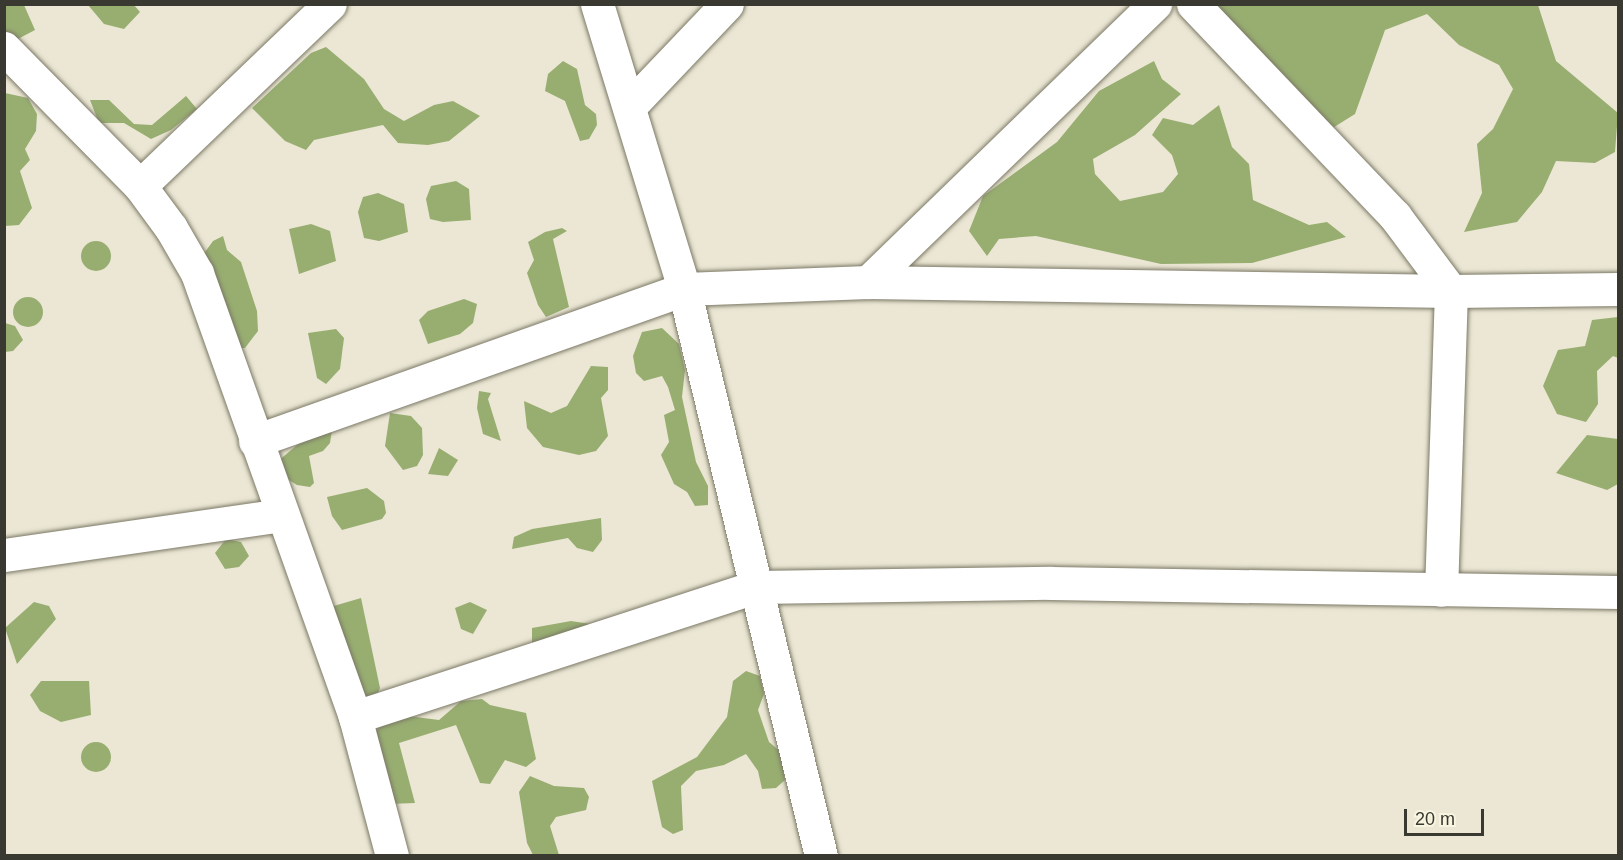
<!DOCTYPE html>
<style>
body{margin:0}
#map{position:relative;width:1623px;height:860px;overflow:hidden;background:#ebe7d4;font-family:Arial,sans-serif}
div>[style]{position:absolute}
.forest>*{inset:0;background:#98ae71}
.round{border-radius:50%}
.roads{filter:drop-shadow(0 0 2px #7b7866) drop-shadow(0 0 2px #7b7866)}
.minor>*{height:33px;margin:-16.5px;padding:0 16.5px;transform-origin:16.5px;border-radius:16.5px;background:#fff}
span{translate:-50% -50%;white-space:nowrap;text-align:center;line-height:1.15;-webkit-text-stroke:4.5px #f8f5e1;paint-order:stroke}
.frame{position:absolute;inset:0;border:6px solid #3a3931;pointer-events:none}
.scale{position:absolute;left:1404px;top:809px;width:80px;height:27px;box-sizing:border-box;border:3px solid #3a3931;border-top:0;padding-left:8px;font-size:18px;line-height:21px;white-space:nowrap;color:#3a3931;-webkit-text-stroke:4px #f8f5e1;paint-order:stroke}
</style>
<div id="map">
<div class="forest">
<div style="clip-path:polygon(4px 5px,24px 5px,35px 30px,14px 41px,5px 33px)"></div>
<div style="clip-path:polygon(88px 5px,134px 5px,140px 12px,124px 29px,104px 24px)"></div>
<div style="clip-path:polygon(1208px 5px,1538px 5px,1556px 61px,1618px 113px,1615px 152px,1595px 163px,1556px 161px,1542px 192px,1517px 222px,1464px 232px,1482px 193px,1477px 144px,1493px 129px,1513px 89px,1499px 65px,1459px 45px,1427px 14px,1385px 30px,1355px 114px,1331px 129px)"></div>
<div style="clip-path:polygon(326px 47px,364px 79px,384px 109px,404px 121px,434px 105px,453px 101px,480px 116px,449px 141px,428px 145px,398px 143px,383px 125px,314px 140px,306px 150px,285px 141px,252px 108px,311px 53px)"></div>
<div style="clip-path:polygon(563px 61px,577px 69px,585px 105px,596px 114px,597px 125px,589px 139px,580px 141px,565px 101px,545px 91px,548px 74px)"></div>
<div style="clip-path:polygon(1154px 61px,1162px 79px,1181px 94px,1135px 135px,1093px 159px,1095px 174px,1120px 201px,1163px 192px,1178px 174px,1172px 155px,1152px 135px,1163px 118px,1193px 125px,1219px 105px,1232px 147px,1249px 164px,1253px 200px,1309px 225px,1327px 222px,1346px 237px,1252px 263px,1161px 264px,1036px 236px,999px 239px,987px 256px,969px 231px,983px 196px,1057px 142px,1099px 91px)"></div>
<div style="clip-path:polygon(5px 93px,28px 98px,37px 114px,36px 131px,25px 149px,30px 160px,20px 171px,32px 208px,19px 225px,5px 226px)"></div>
<div style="clip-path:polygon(186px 96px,197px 109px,171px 130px,151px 139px,124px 123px,99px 123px,90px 100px,109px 100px,134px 124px,152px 125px)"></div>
<div style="clip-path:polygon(456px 181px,469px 189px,471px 220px,443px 222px,430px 219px,426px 199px,431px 186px)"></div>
<div style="clip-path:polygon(378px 193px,404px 204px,408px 232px,379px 241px,364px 238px,358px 212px,363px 197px)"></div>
<div style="clip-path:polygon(311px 224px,330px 231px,336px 261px,299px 274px,289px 229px)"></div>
<div style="clip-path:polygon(562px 228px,567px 231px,553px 239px,569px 307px,546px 317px,538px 305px,527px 273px,534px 260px,528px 242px,545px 232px)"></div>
<div style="clip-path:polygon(223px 236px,227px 250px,241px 262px,257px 311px,258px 331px,245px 348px,235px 348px,203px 267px,205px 252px,213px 241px)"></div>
<div class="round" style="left:81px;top:241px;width:30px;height:30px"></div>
<div class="round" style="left:13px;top:297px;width:30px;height:30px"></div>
<div style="clip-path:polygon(464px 299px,477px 304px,473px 323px,460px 334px,428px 344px,419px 320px,428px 311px)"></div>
<div style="clip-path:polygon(1618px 317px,1618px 358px,1613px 356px,1597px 371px,1598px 404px,1586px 422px,1557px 414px,1543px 386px,1558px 350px,1585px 346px,1592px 320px)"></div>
<div style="clip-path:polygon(5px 323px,15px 326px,23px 340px,13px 351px,5px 352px)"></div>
<div style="clip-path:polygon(662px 328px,679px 344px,685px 370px,682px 397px,696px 462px,708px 486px,708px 505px,695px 506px,687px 492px,674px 484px,661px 455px,669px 442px,664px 415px,675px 410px,668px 387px,662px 376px,644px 381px,636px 373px,633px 356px,642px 332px)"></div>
<div style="clip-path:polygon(336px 329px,344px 338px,340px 369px,326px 384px,317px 378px,308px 333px)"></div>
<div style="clip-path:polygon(591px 366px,608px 367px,608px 390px,601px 398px,608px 436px,596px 451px,579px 455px,543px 447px,527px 428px,524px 401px,551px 413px,567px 406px)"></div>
<div style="clip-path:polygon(479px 391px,491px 393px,488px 399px,501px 441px,483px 434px,477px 408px)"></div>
<div style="clip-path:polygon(390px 413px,411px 416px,422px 428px,423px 455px,417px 466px,403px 470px,385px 446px)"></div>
<div style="clip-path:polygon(332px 430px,330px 443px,323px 451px,309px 456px,314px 483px,310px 487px,297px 485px,279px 474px,277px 462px,310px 434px)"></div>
<div style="clip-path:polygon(1587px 435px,1618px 439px,1618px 484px,1607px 490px,1556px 473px)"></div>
<div style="clip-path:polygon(439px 448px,458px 460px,448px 476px,428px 474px)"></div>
<div style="clip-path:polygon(367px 488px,384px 501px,386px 513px,382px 519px,342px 530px,332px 516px,327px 497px)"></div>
<div style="clip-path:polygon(601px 518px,602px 540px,593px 552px,577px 548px,568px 538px,512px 549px,514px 537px,532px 529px)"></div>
<div style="clip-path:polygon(226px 539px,241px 542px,249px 556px,239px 567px,225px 569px,215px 553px)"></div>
<div style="clip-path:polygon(361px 598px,380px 688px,376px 698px,364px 700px,327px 608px)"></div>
<div style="clip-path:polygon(34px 602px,49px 606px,56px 619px,17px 664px,5px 628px)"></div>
<div style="clip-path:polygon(470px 602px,487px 610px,473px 634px,461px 629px,455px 608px)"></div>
<div style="clip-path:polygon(571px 621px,597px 625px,532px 646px,532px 628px)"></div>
<div style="clip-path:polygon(746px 671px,760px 676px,764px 694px,758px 710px,769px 742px,781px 752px,785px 780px,776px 788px,762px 789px,758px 771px,746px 754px,724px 765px,696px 771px,681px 786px,683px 830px,673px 834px,662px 827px,652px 781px,697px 757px,727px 717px,733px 681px)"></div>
<div style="clip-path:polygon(41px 681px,89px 681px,91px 715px,61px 722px,40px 711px,30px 695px)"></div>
<div style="clip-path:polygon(482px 699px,490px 705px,526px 713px,536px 759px,526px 767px,505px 760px,490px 784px,480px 783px,456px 725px,399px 743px,415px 803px,389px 804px,371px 738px,381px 725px,408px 716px,439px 720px,461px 701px)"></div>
<div class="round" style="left:81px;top:742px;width:30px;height:30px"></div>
<div style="clip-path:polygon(530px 776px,554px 786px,584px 788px,589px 797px,586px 810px,556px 817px,550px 826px,559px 855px,533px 855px,527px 843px,519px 792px)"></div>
</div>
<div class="roads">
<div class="minor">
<div style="left:597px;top:4px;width:298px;rotate:73deg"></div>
<div style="left:684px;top:289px;width:583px;rotate:76.42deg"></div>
<div style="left:1193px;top:4px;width:293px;rotate:46.4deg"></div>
<div style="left:1395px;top:216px;width:94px;rotate:53.3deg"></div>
<div style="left:1451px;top:291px;width:299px;rotate:91.9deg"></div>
<div style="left:4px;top:48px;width:194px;rotate:45.4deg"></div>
<div style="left:140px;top:186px;width:52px;rotate:53.6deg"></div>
<div style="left:171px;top:228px;width:52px;rotate:60deg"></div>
<div style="left:197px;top:273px;width:471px;rotate:70.4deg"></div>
<div style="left:355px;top:717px;width:144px;rotate:75.1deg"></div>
<div style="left:629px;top:107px;width:142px;rotate:-46.4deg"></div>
<div style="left:140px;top:186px;width:263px;rotate:-43.8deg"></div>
<div style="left:868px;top:282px;width:400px;rotate:-44.1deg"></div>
<div style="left:255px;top:441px;width:455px;rotate:-19.5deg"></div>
<div style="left:684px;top:289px;width:184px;rotate:-2.2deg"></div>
<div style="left:868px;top:282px;width:583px;rotate:0.88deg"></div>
<div style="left:1451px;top:291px;width:167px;rotate:-0.7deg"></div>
<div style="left:4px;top:555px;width:281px;rotate:-8.2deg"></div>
<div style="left:355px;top:717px;width:421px;rotate:-18deg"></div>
<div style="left:755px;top:587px;width:296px;rotate:-0.8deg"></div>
<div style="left:1051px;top:583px;width:567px;rotate:0.91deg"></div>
</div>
</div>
<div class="frame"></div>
<div class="scale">20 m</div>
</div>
